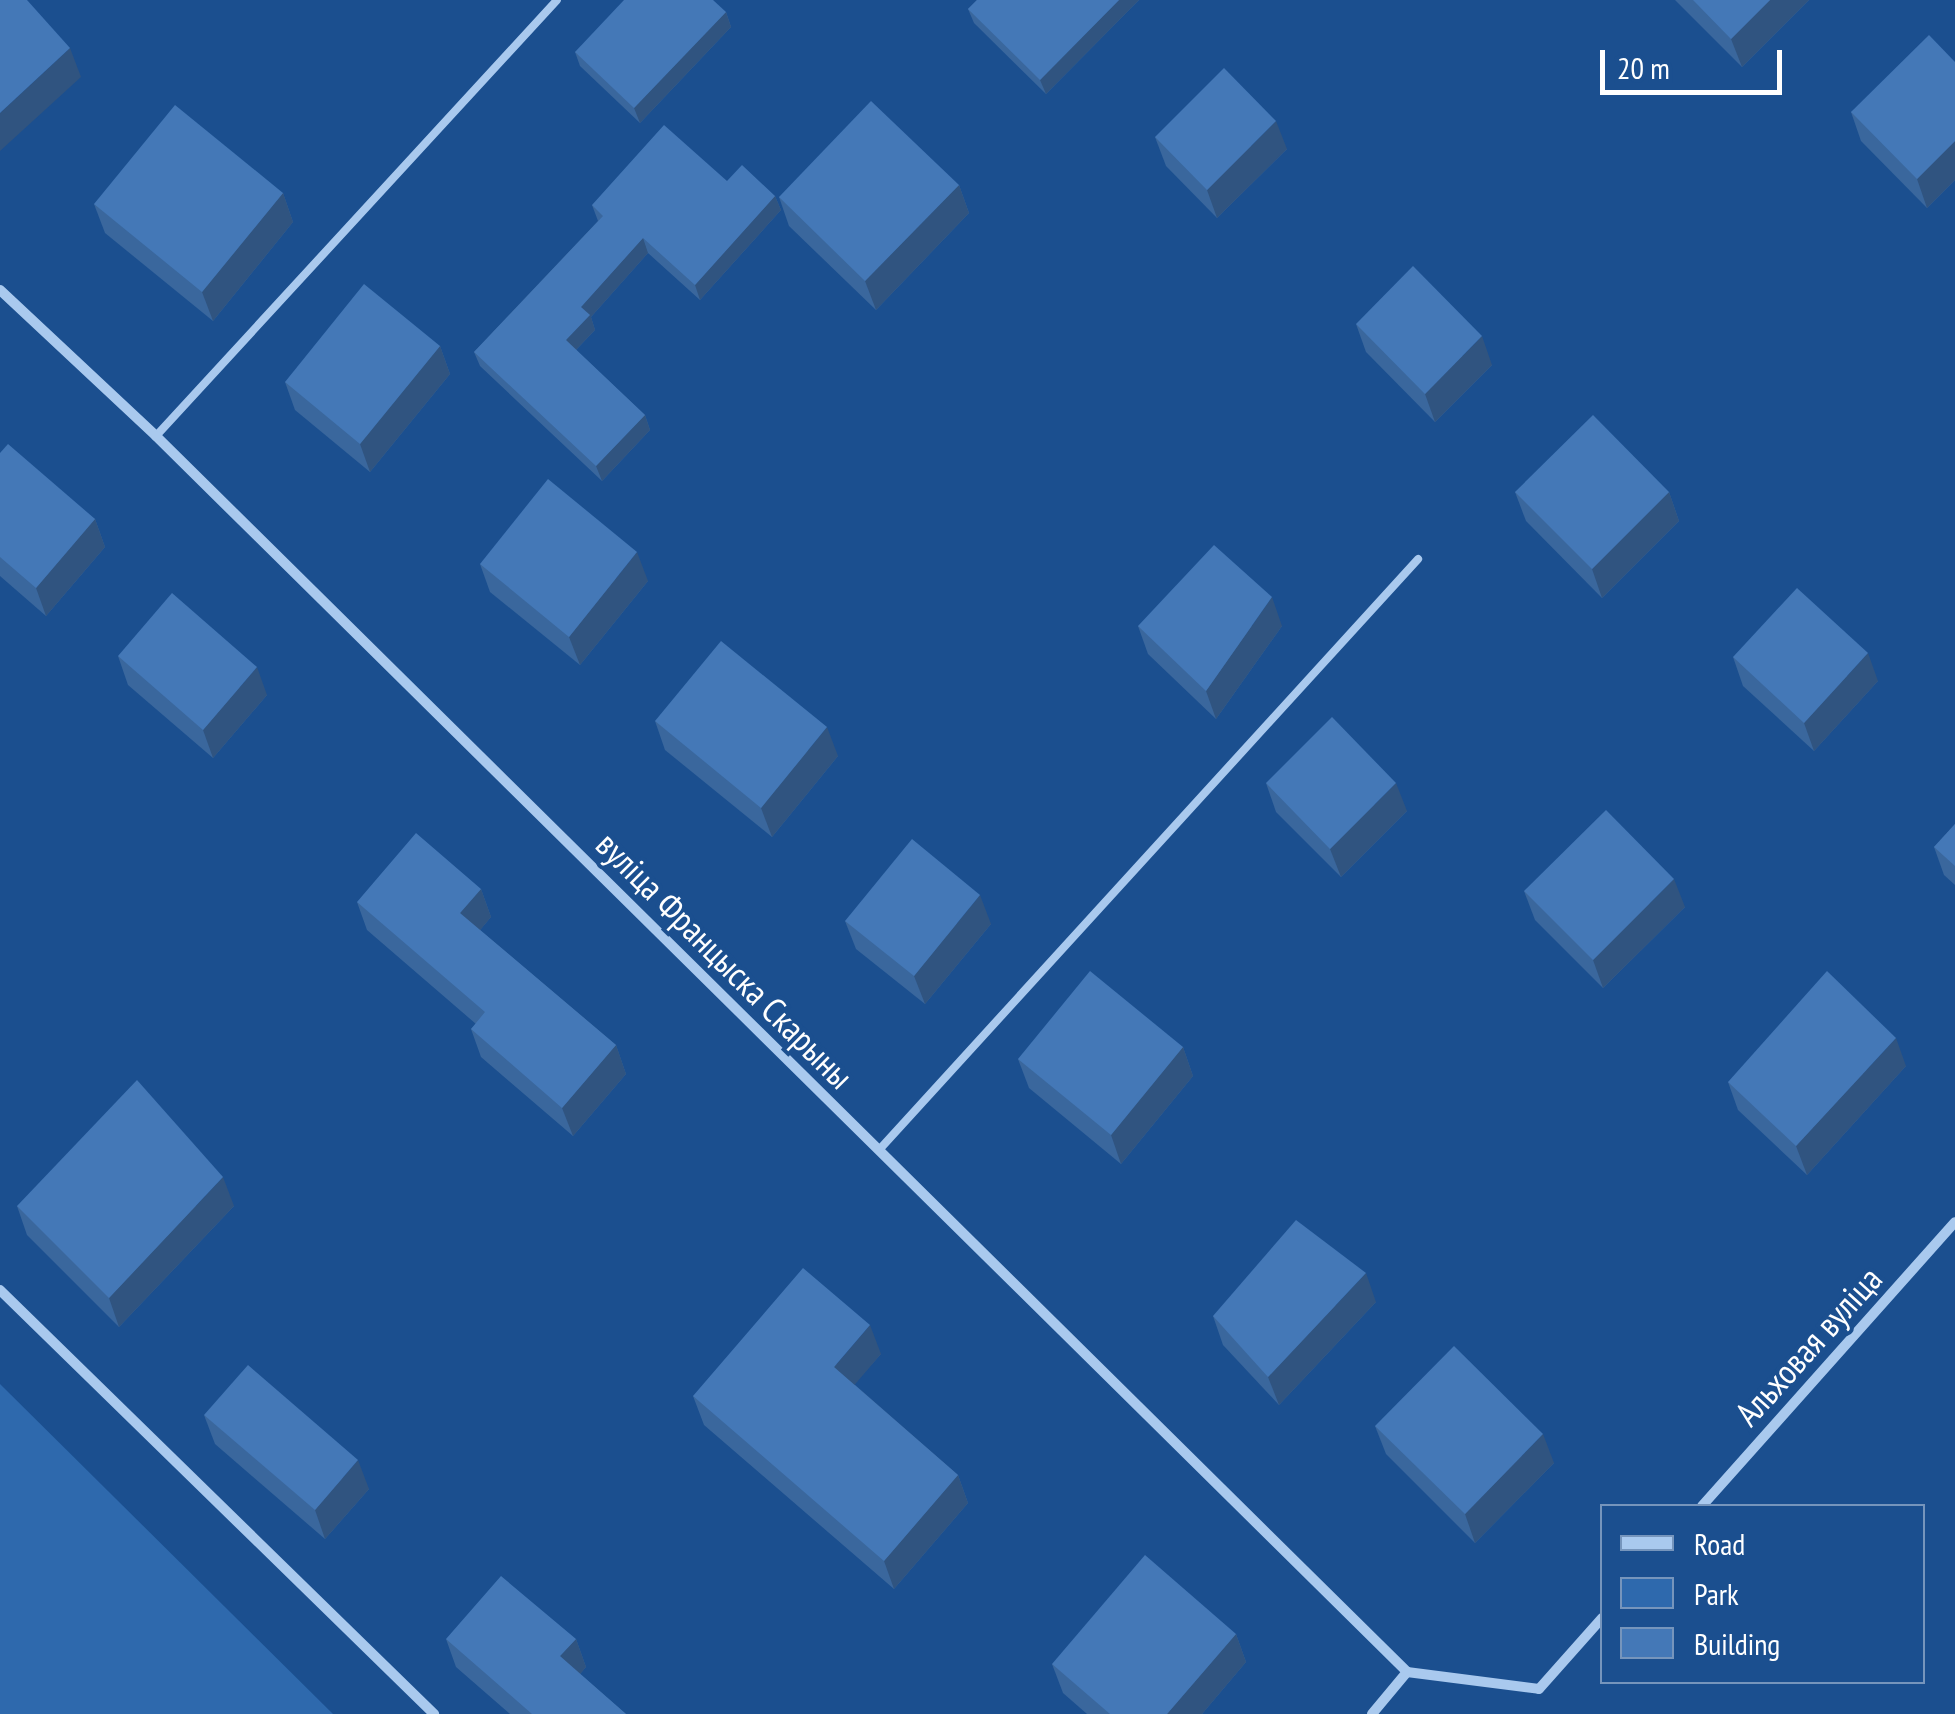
<!DOCTYPE html>
<meta charset="utf-8">
<style>
body{margin:0}
#map{position:relative;width:1955px;height:1714px;overflow:hidden;background:#1b4f8f;font-family:"PT Sans Narrow",sans-serif}
div>[style]{position:absolute}
.green>*{inset:0;background:#2e69ad}
.service>*{height:8px;margin:-4px;padding:0 4px;transform-origin:4px;border-radius:4px;background:#a9c9ee}
.minor>*{height:10px;margin:-5px;padding:0 5px;transform-origin:5px;border-radius:5px;background:#a9c9ee}
.wall>*{inset:0;background:#3a679d}
.shaded-wall>*{inset:0;background:#305480}
.building>*{inset:0;background:#4478b7}
span{translate:-50% -50%;white-space:nowrap;text-align:center;line-height:1.15;-webkit-text-stroke:8px #1b4f8f;paint-order:stroke}
.street-label{font-size:35px;color:#fff}
.legend{position:absolute;left:1600px;top:1504px;width:325px;height:180px;box-sizing:border-box;background:#1b4f8f;border:2px solid #7695bc;margin:0;padding:12px 18px;list-style:none;font-size:30px;color:#fff}
.legend li{display:flex;align-items:center;gap:20px;height:50px}
.legend b{width:50px;border:2px solid #7695bc}
.scale{position:absolute;left:1600px;top:50px;width:182px;height:45px;box-sizing:border-box;border:5px solid #fff;border-top:0;padding-left:12px;font-size:30px;line-height:35px;white-space:nowrap;color:#fff;-webkit-text-stroke:8px #1b4f8f;paint-order:stroke}
</style>
<div id="map">
<div class="green">
<div style="clip-path:polygon(0 1384px,333px 1714px,0 1714px)"></div>
</div>
<div class="service">
<div style="left:156px;top:436px;width:592px;rotate:-47.39deg"></div>
<div style="left:879px;top:1150px;width:800px;rotate:-47.63deg"></div>
</div>
<div class="minor">
<div style="left:0;top:290px;width:214px;rotate:43.1deg"></div>
<div style="left:156px;top:436px;width:1759px;rotate:44.65deg"></div>
<div style="left:0;top:1290px;width:607px;rotate:44.33deg"></div>
<div style="left:1702px;top:1506px;width:380px;rotate:-48.3deg"></div>
<div style="left:1407px;top:1672px;width:133px;rotate:7.3deg"></div>
<div style="left:1539px;top:1689px;width:95px;rotate:-48.4deg"></div>
<div style="left:1372px;top:1714px;width:55px;rotate:-50.2deg"></div>
</div>
<div class="wall">
<div style="clip-path:polygon(977px 0,1139px 0,1046px 94px,974px 23px,968px 9px)"></div>
<div style="clip-path:polygon(1675px 0,1809px 0,1742px 67px)"></div>
<div style="clip-path:polygon(726px 12px,731px 27px,640px 123px,580px 66px,575px 52px)"></div>
<div style="clip-path:polygon(1955px 62px,1955px 180px,1927px 208px,1861px 141px,1851px 112px)"></div>
<div style="clip-path:polygon(1155px 137px,1287px 149px,1217px 218px,1166px 166px)"></div>
<div style="clip-path:polygon(727px 181px,775px 196px,781px 210px,700px 300px,648px 253px,591px 317px,595px 330px,576px 350px,645px 415px,650px 430px,602px 481px,480px 366px,474px 352px,598px 221px,592px 205px)"></div>
<div style="clip-path:polygon(959px 185px,969px 213px,876px 310px,789px 226px,779px 197px)"></div>
<div style="clip-path:polygon(283px 193px,293px 222px,213px 321px,105px 233px,94px 204px)"></div>
<div style="clip-path:polygon(1356px 324px,1492px 365px,1435px 422px,1366px 352px)"></div>
<div style="clip-path:polygon(440px 346px,450px 374px,370px 472px,295px 410px,285px 382px)"></div>
<div style="clip-path:polygon(0 453px,95px 519px,105px 547px,46px 616px,0 576px)"></div>
<div style="clip-path:polygon(1515px 492px,1669px 492px,1679px 521px,1602px 598px,1526px 521px)"></div>
<div style="clip-path:polygon(480px 564px,648px 581px,580px 665px,490px 592px)"></div>
<div style="clip-path:polygon(1138px 626px,1282px 626px,1216px 719px,1148px 654px)"></div>
<div style="clip-path:polygon(118px 656px,267px 695px,213px 758px,128px 685px)"></div>
<div style="clip-path:polygon(1733px 657px,1878px 681px,1814px 751px,1743px 686px)"></div>
<div style="clip-path:polygon(655px 721px,838px 756px,772px 837px,665px 750px)"></div>
<div style="clip-path:polygon(1266px 783px,1407px 811px,1341px 877px,1276px 812px)"></div>
<div style="clip-path:polygon(1955px 824px,1955px 885px,1944px 875px,1934px 847px)"></div>
<div style="clip-path:polygon(481px 889px,491px 917px,480px 930px,616px 1045px,626px 1074px,573px 1136px,481px 1057px,471px 1029px,476px 1024px,367px 930px,357px 902px)"></div>
<div style="clip-path:polygon(1524px 891px,1685px 907px,1603px 988px,1535px 920px)"></div>
<div style="clip-path:polygon(845px 921px,991px 924px,925px 1004px,856px 949px)"></div>
<div style="clip-path:polygon(1183px 1047px,1193px 1076px,1121px 1164px,1029px 1088px,1018px 1059px)"></div>
<div style="clip-path:polygon(1906px 1066px,1807px 1175px,1738px 1110px,1728px 1082px)"></div>
<div style="clip-path:polygon(17px 1206px,234px 1206px,119px 1327px,27px 1235px)"></div>
<div style="clip-path:polygon(1376px 1302px,1279px 1405px,1223px 1345px,1213px 1316px)"></div>
<div style="clip-path:polygon(881px 1354px,854px 1384px,958px 1475px,968px 1503px,894px 1589px,704px 1425px,693px 1396px)"></div>
<div style="clip-path:polygon(204px 1415px,369px 1489px,325px 1539px,215px 1444px)"></div>
<div style="clip-path:polygon(1375px 1426px,1554px 1463px,1475px 1543px,1386px 1454px)"></div>
<div style="clip-path:polygon(1236px 1634px,1246px 1662px,1202px 1714px,1087px 1714px,1063px 1693px,1052px 1664px)"></div>
<div style="clip-path:polygon(446px 1639px,576px 1639px,586px 1667px,580px 1674px,626px 1714px,510px 1714px,456px 1667px)"></div>
</div>
<div class="shaded-wall">
<div style="clip-path:polygon(1119px 0,1139px 0,1046px 94px,1040px 80px)"></div>
<div style="clip-path:polygon(1770px 0,1809px 0,1742px 67px,1731px 39px)"></div>
<div style="clip-path:polygon(726px 12px,731px 27px,640px 123px,634px 108px)"></div>
<div style="clip-path:polygon(70px 48px,81px 77px,0 151px,0 113px)"></div>
<div style="clip-path:polygon(1276px 121px,1287px 149px,1217px 218px,1207px 190px)"></div>
<div style="clip-path:polygon(1955px 141px,1955px 180px,1927px 208px,1917px 179px)"></div>
<div style="clip-path:polygon(959px 185px,969px 213px,876px 310px,865px 281px)"></div>
<div style="clip-path:polygon(283px 193px,293px 222px,213px 321px,202px 292px)"></div>
<div style="clip-path:polygon(775px 196px,781px 210px,700px 300px,695px 285px)"></div>
<div style="clip-path:polygon(643px 238px,648px 253px,591px 317px,595px 330px,571px 355px,566px 340px,581px 307px)"></div>
<div style="clip-path:polygon(1482px 336px,1492px 365px,1435px 422px,1425px 394px)"></div>
<div style="clip-path:polygon(440px 346px,450px 374px,370px 472px,360px 444px)"></div>
<div style="clip-path:polygon(645px 415px,650px 430px,602px 481px,596px 466px)"></div>
<div style="clip-path:polygon(1669px 492px,1679px 521px,1602px 598px,1592px 569px)"></div>
<div style="clip-path:polygon(95px 519px,105px 547px,46px 616px,36px 588px)"></div>
<div style="clip-path:polygon(637px 552px,648px 581px,580px 665px,569px 637px)"></div>
<div style="clip-path:polygon(1272px 597px,1282px 626px,1216px 719px,1206px 691px)"></div>
<div style="clip-path:polygon(1868px 653px,1878px 681px,1814px 751px,1804px 723px)"></div>
<div style="clip-path:polygon(257px 667px,267px 695px,213px 758px,203px 730px)"></div>
<div style="clip-path:polygon(827px 727px,838px 756px,772px 837px,761px 808px)"></div>
<div style="clip-path:polygon(1396px 783px,1407px 811px,1341px 877px,1330px 849px)"></div>
<div style="clip-path:polygon(1674px 879px,1685px 907px,1603px 988px,1593px 960px)"></div>
<div style="clip-path:polygon(481px 889px,491px 917px,471px 941px,460px 913px)"></div>
<div style="clip-path:polygon(980px 895px,991px 924px,925px 1004px,914px 976px)"></div>
<div style="clip-path:polygon(1896px 1038px,1906px 1066px,1807px 1175px,1796px 1146px)"></div>
<div style="clip-path:polygon(616px 1045px,626px 1074px,573px 1136px,562px 1108px)"></div>
<div style="clip-path:polygon(1183px 1047px,1193px 1076px,1121px 1164px,1111px 1135px)"></div>
<div style="clip-path:polygon(223px 1177px,234px 1206px,119px 1327px,109px 1298px)"></div>
<div style="clip-path:polygon(1366px 1273px,1376px 1302px,1279px 1405px,1268px 1377px)"></div>
<div style="clip-path:polygon(870px 1325px,881px 1354px,845px 1396px,834px 1367px)"></div>
<div style="clip-path:polygon(1543px 1434px,1554px 1463px,1475px 1543px,1465px 1514px)"></div>
<div style="clip-path:polygon(358px 1460px,369px 1489px,325px 1539px,315px 1510px)"></div>
<div style="clip-path:polygon(958px 1475px,968px 1503px,894px 1589px,884px 1561px)"></div>
<div style="clip-path:polygon(1236px 1634px,1246px 1662px,1202px 1714px,1167px 1714px)"></div>
<div style="clip-path:polygon(576px 1639px,586px 1667px,571px 1685px,560px 1656px)"></div>
</div>
<div class="building">
<div style="clip-path:polygon(0 0,27px 0,70px 48px,0 113px)"></div>
<div style="clip-path:polygon(624px 0,713px 0,726px 12px,634px 108px,575px 52px)"></div>
<div style="clip-path:polygon(977px 0,1119px 0,1040px 80px,968px 9px)"></div>
<div style="clip-path:polygon(1693px 0,1770px 0,1731px 39px)"></div>
<div style="clip-path:polygon(1929px 35px,1955px 62px,1955px 141px,1917px 179px,1851px 112px)"></div>
<div style="clip-path:polygon(1224px 68px,1276px 121px,1207px 190px,1155px 137px)"></div>
<div style="clip-path:polygon(871px 101px,959px 185px,865px 281px,779px 197px)"></div>
<div style="clip-path:polygon(175px 105px,283px 193px,202px 292px,94px 204px)"></div>
<div style="clip-path:polygon(664px 125px,727px 181px,742px 165px,775px 196px,695px 285px,643px 238px,581px 307px,590px 315px,566px 340px,645px 415px,596px 466px,474px 352px,603px 216px,592px 205px)"></div>
<div style="clip-path:polygon(1413px 266px,1482px 336px,1425px 394px,1356px 324px)"></div>
<div style="clip-path:polygon(364px 284px,440px 346px,360px 444px,285px 382px)"></div>
<div style="clip-path:polygon(1593px 415px,1669px 492px,1592px 569px,1515px 492px)"></div>
<div style="clip-path:polygon(8px 444px,95px 519px,36px 588px,0 557px,0 453px)"></div>
<div style="clip-path:polygon(548px 479px,637px 552px,569px 637px,480px 564px)"></div>
<div style="clip-path:polygon(1214px 545px,1272px 597px,1206px 691px,1138px 626px)"></div>
<div style="clip-path:polygon(1797px 588px,1868px 653px,1804px 723px,1733px 657px)"></div>
<div style="clip-path:polygon(172px 593px,257px 667px,203px 730px,118px 656px)"></div>
<div style="clip-path:polygon(721px 641px,827px 727px,761px 808px,655px 721px)"></div>
<div style="clip-path:polygon(1332px 717px,1396px 783px,1330px 849px,1266px 783px)"></div>
<div style="clip-path:polygon(1606px 810px,1674px 879px,1593px 960px,1524px 891px)"></div>
<div style="clip-path:polygon(1955px 824px,1955px 866px,1934px 847px)"></div>
<div style="clip-path:polygon(416px 833px,481px 889px,460px 913px,616px 1045px,562px 1108px,471px 1029px,485px 1012px,357px 902px)"></div>
<div style="clip-path:polygon(912px 839px,980px 895px,914px 976px,845px 921px)"></div>
<div style="clip-path:polygon(1090px 971px,1183px 1047px,1111px 1135px,1018px 1059px)"></div>
<div style="clip-path:polygon(1827px 971px,1896px 1038px,1796px 1146px,1728px 1082px)"></div>
<div style="clip-path:polygon(137px 1080px,223px 1177px,109px 1298px,17px 1206px)"></div>
<div style="clip-path:polygon(1296px 1220px,1366px 1273px,1268px 1377px,1213px 1316px)"></div>
<div style="clip-path:polygon(803px 1268px,870px 1325px,834px 1367px,958px 1475px,884px 1561px,693px 1396px)"></div>
<div style="clip-path:polygon(1454px 1346px,1543px 1434px,1465px 1514px,1375px 1426px)"></div>
<div style="clip-path:polygon(248px 1365px,358px 1460px,315px 1510px,204px 1415px)"></div>
<div style="clip-path:polygon(1145px 1555px,1236px 1634px,1167px 1714px,1110px 1714px,1052px 1664px)"></div>
<div style="clip-path:polygon(501px 1576px,576px 1639px,560px 1656px,626px 1714px,532px 1714px,446px 1639px)"></div>
</div>
<div class="street-label">
<span style="left:725px;top:960px;rotate:45deg">вуліца Францыска Скарыны</span>
<span style="left:1808px;top:1346px;rotate:-48deg">Альховая вуліца</span>
</div>
<ul class="legend">
<li><b style="height:12px;background:#a9c9ee"></b>Road</li>
<li><b style="height:28px;background:#2e69ad"></b>Park</li>
<li><b style="height:28px;background:#4478b7"></b>Building</li>
</ul>
<div class="scale">20 m</div>
</div>
